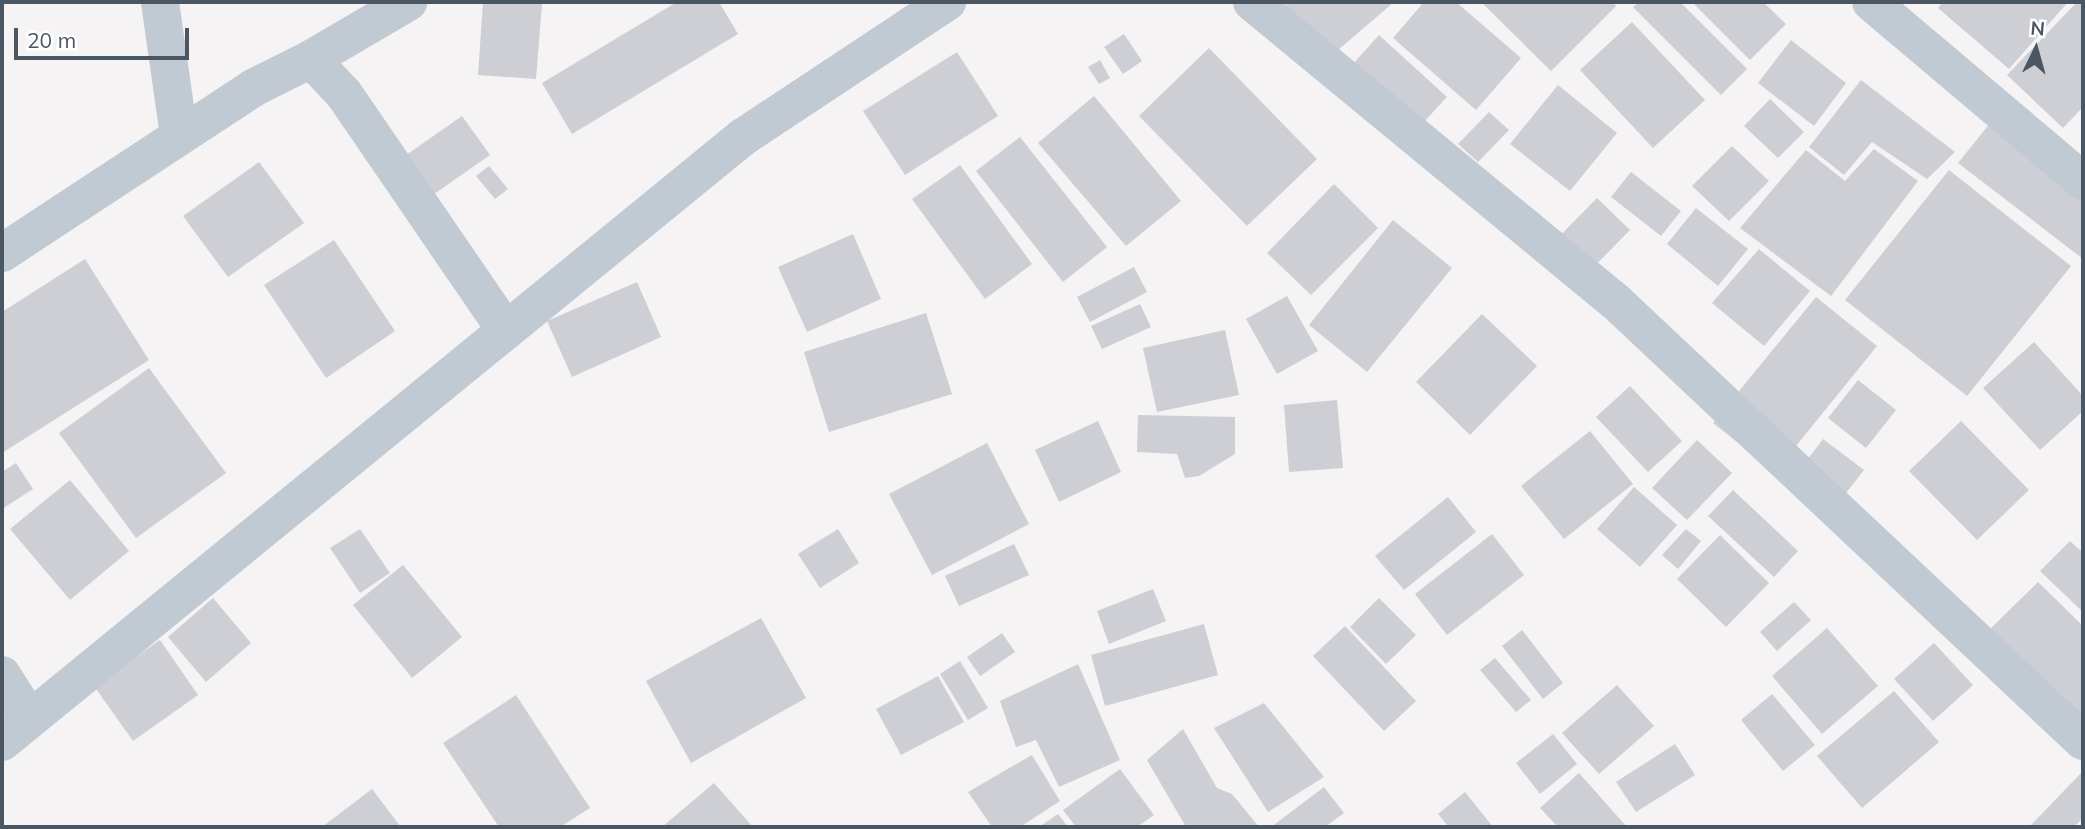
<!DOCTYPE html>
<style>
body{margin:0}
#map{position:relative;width:2085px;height:829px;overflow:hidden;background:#f5f3f3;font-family:Mulish,sans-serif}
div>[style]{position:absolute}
.building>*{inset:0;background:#cdcfd5}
.street>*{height:38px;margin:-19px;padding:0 19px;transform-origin:19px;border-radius:19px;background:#c1cad2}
span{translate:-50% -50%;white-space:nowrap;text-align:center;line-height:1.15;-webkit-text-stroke:5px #fff;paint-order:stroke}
.frame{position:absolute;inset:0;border:4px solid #4a5661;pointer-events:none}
.north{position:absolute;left:2001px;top:14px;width:70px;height:70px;-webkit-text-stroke:5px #fff;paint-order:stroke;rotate:5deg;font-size:19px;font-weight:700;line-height:28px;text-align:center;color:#4a5661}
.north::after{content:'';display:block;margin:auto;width:24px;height:32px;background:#4a5661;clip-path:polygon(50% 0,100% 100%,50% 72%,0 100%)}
.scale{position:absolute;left:14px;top:28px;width:175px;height:32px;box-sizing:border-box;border:4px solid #4a5661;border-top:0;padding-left:9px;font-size:21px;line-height:24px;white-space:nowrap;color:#4a5661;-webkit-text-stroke:5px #fff;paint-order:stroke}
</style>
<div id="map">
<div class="building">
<div style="clip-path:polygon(483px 2px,542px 4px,536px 79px,478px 75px)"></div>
<div style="clip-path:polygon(677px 2px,719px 2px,738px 34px,572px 134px,542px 83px)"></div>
<div style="clip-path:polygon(1283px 2px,1394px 2px,1331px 56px)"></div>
<div style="clip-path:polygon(1424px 2px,1456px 2px,1521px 58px,1476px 110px,1393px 38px)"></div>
<div style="clip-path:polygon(1481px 2px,1612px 2px,1616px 6px,1551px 71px)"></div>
<div style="clip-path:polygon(1639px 2px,1680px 2px,1747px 69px,1721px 95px,1633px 7px)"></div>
<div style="clip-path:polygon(1692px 2px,1763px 2px,1786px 24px,1750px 60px)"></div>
<div style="clip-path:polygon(1943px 2px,2068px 2px,2009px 69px,1938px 8px)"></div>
<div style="clip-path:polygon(2077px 2px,2083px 2px,2083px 107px,2063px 128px,2007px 75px)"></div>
<div style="clip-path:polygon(1632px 22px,1705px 100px,1653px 148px,1580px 70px)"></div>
<div style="clip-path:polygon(1124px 34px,1142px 61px,1123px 74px,1104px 47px)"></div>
<div style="clip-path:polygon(1379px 35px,1447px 97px,1420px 126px,1352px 65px)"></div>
<div style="clip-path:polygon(1791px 40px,1846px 83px,1814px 126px,1758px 83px)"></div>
<div style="clip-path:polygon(1209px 48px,1317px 159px,1247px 226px,1139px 116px)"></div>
<div style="clip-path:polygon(957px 52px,998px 116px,905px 175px,863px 111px)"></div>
<div style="clip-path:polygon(1100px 60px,1110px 78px,1099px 84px,1088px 67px)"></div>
<div style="clip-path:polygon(1861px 80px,1955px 152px,1927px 179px,1872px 142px,1844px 175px,1809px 147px)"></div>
<div style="clip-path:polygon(1558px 85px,1617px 133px,1570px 191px,1510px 144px)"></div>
<div style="clip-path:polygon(1094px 96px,1181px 201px,1126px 246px,1038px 143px)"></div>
<div style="clip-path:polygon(1770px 99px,1804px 132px,1778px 158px,1744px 126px)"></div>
<div style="clip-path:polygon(1489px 112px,1509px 130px,1478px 162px,1458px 144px)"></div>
<div style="clip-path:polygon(462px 116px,490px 155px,427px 199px,399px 160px)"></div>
<div style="clip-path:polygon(1995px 117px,2083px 185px,2083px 259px,1958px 163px)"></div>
<div style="clip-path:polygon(1020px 137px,1107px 247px,1063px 282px,976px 171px)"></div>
<div style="clip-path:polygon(1732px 146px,1769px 181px,1729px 221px,1692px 186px)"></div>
<div style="clip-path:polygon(1874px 149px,1918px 181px,1831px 296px,1740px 228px,1806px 150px,1845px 181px)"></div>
<div style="clip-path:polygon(259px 162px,304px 223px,228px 277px,183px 216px)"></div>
<div style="clip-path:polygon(960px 165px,1032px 264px,985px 299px,912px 199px)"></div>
<div style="clip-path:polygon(489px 166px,508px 189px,495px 199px,476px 176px)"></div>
<div style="clip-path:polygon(1949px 170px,2071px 266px,1967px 396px,1845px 300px)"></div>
<div style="clip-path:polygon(1631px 172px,1681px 211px,1661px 236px,1611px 197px)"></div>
<div style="clip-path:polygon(1334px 184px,1378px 228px,1311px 295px,1267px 253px)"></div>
<div style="clip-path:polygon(1597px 198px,1630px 230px,1574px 287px,1541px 255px)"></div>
<div style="clip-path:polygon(1696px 208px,1748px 249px,1718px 286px,1667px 244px)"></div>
<div style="clip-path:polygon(1393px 220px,1452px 268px,1367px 372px,1309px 325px)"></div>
<div style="clip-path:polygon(853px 234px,881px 299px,807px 332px,778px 267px)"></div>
<div style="clip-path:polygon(334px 240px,395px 331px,326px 378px,264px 285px)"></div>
<div style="clip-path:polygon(1759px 249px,1810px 291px,1764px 346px,1712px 303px)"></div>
<div style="clip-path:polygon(85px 259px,149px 360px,2px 453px,2px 312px)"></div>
<div style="clip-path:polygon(1134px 267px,1147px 292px,1090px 322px,1077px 297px)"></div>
<div style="clip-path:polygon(637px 282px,661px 337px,572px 377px,547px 321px)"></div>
<div style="clip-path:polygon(1287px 296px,1318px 351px,1277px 374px,1246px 319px)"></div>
<div style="clip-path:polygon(1816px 297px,1877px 346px,1775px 472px,1713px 423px)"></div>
<div style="clip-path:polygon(1140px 304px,1151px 327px,1102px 349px,1091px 326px)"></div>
<div style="clip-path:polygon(926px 313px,952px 394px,829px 432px,804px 352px)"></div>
<div style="clip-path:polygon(1482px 314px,1537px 366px,1470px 435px,1416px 382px)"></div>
<div style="clip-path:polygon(1225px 330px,1239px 395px,1157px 412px,1143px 348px)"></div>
<div style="clip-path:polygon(2034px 342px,2083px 396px,2083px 411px,2040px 450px,1983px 388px)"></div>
<div style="clip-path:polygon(149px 368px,226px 473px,136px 538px,59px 433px)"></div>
<div style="clip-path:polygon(1858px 380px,1896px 410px,1866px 448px,1828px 418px)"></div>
<div style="clip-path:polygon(1630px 386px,1682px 441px,1648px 472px,1596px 417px)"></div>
<div style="clip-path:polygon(1337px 400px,1343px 468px,1289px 472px,1284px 405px)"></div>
<div style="clip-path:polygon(1138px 415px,1235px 417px,1235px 454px,1199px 476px,1185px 478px,1177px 454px,1137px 452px)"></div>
<div style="clip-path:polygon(1098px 421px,1121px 472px,1059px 502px,1035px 450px)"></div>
<div style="clip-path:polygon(1961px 421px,2029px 490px,1977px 540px,1909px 471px)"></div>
<div style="clip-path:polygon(1590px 431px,1633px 484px,1564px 539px,1521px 486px)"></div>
<div style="clip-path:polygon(1823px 439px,1864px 470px,1839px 502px,1798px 472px)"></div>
<div style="clip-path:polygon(1697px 440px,1732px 473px,1687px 520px,1652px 488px)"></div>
<div style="clip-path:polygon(987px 443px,1029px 524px,932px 575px,889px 494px)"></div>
<div style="clip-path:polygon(16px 463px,33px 489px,2px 509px,2px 472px)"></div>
<div style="clip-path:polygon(70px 480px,129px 551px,70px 600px,10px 529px)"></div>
<div style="clip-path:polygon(1634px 487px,1677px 525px,1640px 567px,1597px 529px)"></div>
<div style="clip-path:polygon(1733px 490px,1798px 551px,1774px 577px,1708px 516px)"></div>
<div style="clip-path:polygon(1448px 497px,1476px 532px,1404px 590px,1375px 556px)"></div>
<div style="clip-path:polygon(360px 529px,390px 573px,360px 593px,330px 548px)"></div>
<div style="clip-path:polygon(838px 529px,859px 563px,820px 588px,798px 554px)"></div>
<div style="clip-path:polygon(1686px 529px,1701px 541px,1678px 569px,1662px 555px)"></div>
<div style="clip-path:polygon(1492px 534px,1524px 575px,1447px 635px,1415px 594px)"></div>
<div style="clip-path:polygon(1720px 535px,1769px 583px,1726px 627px,1677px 579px)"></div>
<div style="clip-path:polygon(2070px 541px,2083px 553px,2083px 612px,2040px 571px)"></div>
<div style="clip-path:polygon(1014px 544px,1029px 575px,959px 606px,945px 576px)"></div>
<div style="clip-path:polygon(403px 565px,462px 637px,412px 678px,353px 605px)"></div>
<div style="clip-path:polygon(2038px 582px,2083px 626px,2083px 727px,1987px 632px)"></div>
<div style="clip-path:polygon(1153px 589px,1166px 621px,1109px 644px,1097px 611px)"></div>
<div style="clip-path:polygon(213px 598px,251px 643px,206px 682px,168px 637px)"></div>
<div style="clip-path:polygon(1379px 598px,1416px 635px,1386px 664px,1350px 627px)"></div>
<div style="clip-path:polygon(1794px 602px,1811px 620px,1777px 651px,1760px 632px)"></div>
<div style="clip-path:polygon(761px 618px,806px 698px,691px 763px,646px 681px)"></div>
<div style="clip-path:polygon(1204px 624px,1218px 675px,1105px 706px,1091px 655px)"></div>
<div style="clip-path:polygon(1345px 626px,1416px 701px,1384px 731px,1313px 656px)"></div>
<div style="clip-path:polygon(1827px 628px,1878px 686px,1822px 734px,1772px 676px)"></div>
<div style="clip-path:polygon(1522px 630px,1563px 683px,1543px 699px,1502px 646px)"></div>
<div style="clip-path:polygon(1002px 633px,1015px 652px,980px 676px,967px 657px)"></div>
<div style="clip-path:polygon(160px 640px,198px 695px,133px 741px,94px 686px)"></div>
<div style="clip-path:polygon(1934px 643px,1973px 685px,1933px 721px,1894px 679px)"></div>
<div style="clip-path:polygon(1495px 658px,1531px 700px,1516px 712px,1480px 670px)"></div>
<div style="clip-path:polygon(960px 661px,988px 708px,968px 720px,940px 674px)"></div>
<div style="clip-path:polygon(1078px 664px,1120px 760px,1059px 787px,1036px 740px,1016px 747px,1000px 701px)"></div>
<div style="clip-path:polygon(938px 676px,964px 722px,901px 755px,876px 709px)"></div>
<div style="clip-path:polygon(1617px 685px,1654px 726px,1599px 774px,1562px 733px)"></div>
<div style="clip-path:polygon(1894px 691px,1939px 742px,1862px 808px,1817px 756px)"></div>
<div style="clip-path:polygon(1772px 694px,1815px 745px,1783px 771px,1741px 720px)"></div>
<div style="clip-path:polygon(516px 695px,590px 808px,560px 827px,499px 827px,443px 743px)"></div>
<div style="clip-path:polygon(1264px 703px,1324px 777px,1268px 812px,1214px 728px)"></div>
<div style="clip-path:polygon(1183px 729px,1217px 788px,1232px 794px,1259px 827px,1186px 827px,1147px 760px)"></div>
<div style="clip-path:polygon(1553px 734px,1577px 764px,1540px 794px,1516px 763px)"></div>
<div style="clip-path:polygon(1675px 744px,1695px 775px,1636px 812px,1616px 782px)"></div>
<div style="clip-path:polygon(1032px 755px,1060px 801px,1020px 827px,992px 827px,968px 792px)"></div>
<div style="clip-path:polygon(1120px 769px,1154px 815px,1137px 827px,1076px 827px,1063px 810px)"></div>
<div style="clip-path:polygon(2083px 771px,2083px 818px,2074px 827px,2029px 827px)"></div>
<div style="clip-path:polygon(1579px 773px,1627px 827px,1558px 827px,1540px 808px)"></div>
<div style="clip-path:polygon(714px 783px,753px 827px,662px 827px)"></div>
<div style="clip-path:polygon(1324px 787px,1344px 813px,1325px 827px,1271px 827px)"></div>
<div style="clip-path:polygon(372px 789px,401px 827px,322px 827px)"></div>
<div style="clip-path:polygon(1465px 792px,1493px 827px,1449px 827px,1438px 814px)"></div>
<div style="clip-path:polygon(1058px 814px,1068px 827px,1039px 827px)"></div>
</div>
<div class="street">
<div style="left:160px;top:2px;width:135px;rotate:81.9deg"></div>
<div style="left:1252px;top:2px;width:472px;rotate:39.5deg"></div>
<div style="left:1616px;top:302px;width:641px;rotate:43.23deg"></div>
<div style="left:1871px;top:2px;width:277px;rotate:40.2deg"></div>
<div style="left:311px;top:59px;width:113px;rotate:-30.4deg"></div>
<div style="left:2px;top:253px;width:300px;rotate:-33.3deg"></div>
<div style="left:253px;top:88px;width:65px;rotate:-26.6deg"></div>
<div style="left:311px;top:59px;width:48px;rotate:46.7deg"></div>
<div style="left:344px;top:94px;width:283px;rotate:55.6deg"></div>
<div style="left:2px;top:675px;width:51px;rotate:57.9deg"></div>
<div style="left:2px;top:742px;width:957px;rotate:-39.23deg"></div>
<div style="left:743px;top:137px;width:245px;rotate:-33.5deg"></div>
</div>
<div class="frame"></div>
<div class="north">N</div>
<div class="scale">20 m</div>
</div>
